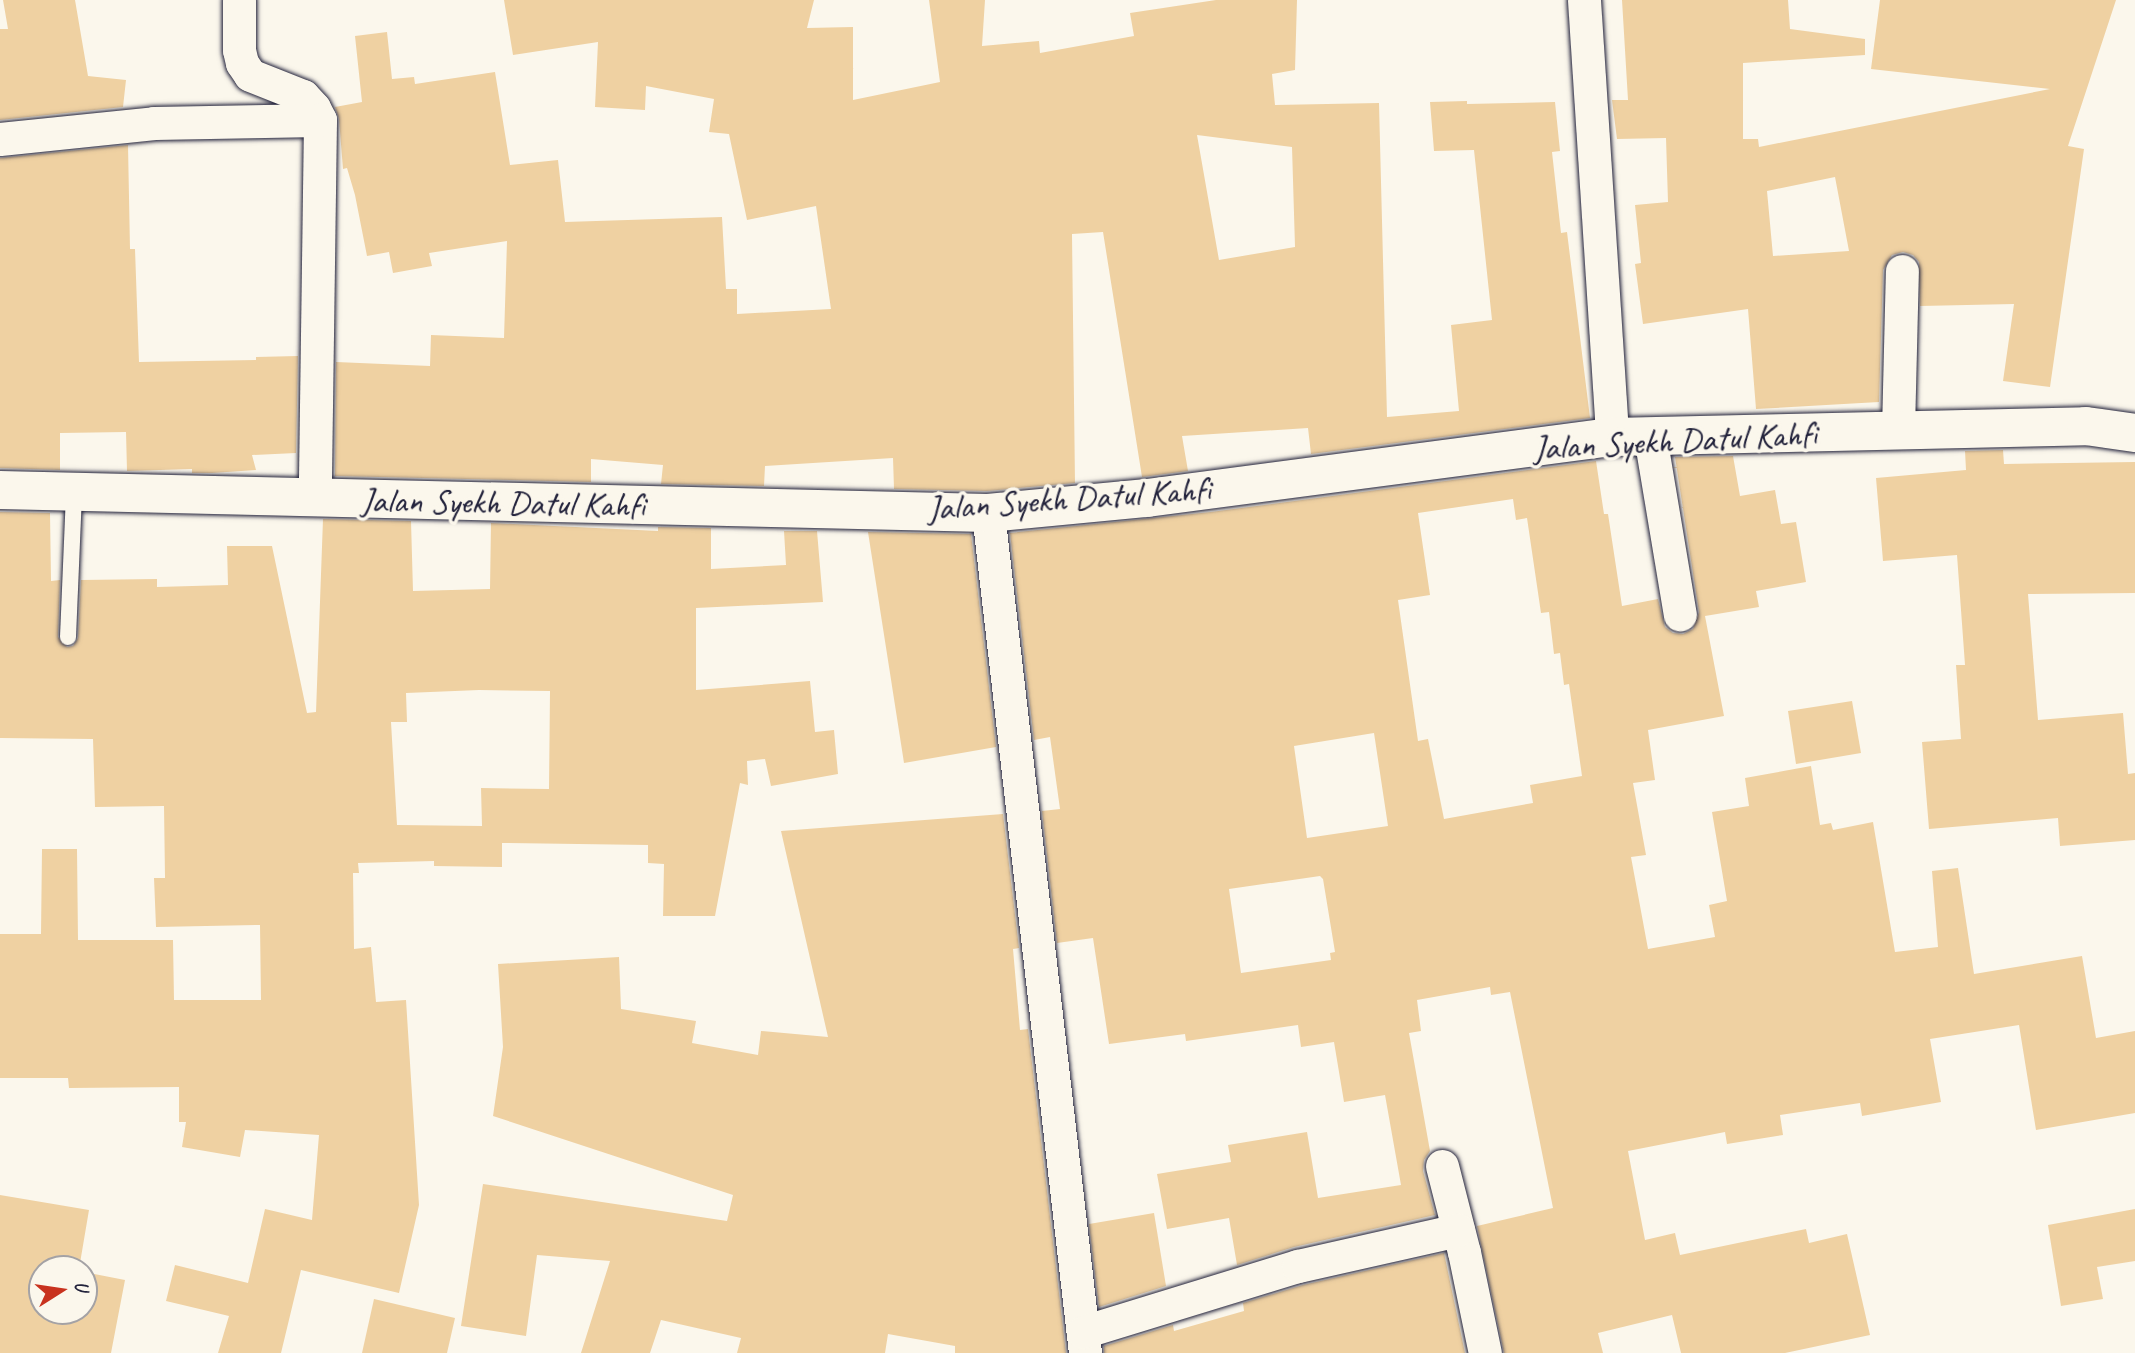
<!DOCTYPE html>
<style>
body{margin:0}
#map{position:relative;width:2135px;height:1353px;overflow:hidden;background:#fbf7ec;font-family:Caveat,sans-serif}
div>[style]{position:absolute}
.building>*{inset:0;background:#efd1a2}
.roads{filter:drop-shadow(0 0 2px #22223b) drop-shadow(0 0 2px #22223b)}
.service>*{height:16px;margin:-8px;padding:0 8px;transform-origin:8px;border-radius:8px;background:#fbf7ec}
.minor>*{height:33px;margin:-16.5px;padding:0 16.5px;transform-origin:16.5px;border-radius:16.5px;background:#fbf7ec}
.tertiary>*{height:38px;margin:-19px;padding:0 19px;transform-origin:19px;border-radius:19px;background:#fbf7ec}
span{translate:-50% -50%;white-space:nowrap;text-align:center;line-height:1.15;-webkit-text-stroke:7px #fbf7ec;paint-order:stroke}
.street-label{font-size:35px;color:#22223b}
.north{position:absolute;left:28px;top:1255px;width:70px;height:70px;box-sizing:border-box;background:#fbf7ec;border:2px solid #a4a2a5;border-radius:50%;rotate:78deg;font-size:19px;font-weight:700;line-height:28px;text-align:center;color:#22223b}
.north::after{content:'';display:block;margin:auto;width:24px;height:32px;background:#c8321e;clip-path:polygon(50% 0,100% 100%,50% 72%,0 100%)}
</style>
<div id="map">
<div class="building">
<div style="clip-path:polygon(3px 0,75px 0,88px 76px,126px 80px,123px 107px,0 120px,0 29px,8px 29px)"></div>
<div style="clip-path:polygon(evenodd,504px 0,814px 0,807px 28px,853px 27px,853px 100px,940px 82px,929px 0,985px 0,982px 46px,1039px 41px,1040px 53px,1134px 36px,1130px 13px,1216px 0,1297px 0,1295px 70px,1272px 74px,1275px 105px,1379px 103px,1387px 417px,1459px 411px,1451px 325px,1492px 320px,1474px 150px,1434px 151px,1430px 102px,1467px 101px,1467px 104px,1555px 102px,1560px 151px,1552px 152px,1561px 233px,1567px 232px,1590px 418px,1311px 454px,1308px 428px,1182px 436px,1188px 471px,1142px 477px,1103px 232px,1072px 234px,1075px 483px,987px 491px,894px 489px,893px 458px,765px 466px,764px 486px,661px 484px,663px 465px,591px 459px,591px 482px,335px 476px,336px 362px,430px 366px,431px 335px,504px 338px,507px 241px,429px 253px,432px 266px,393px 273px,389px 252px,367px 256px,355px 195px,347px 168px,343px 169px,339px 119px,335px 107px,362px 102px,355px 36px,387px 32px,392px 79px,414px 77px,415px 84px,495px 72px,510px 165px,558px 160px,565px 222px,722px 217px,726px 289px,737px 289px,737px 314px,831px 309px,816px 206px,747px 220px,729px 134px,709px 132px,714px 99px,646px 86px,645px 110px,595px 107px,598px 42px,513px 55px,504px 0,1197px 135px,1292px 147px,1295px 247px,1219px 260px,1197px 135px)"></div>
<div style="clip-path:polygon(evenodd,1622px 0,1788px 0,1790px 29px,1865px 39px,1865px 55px,1743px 63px,1743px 139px,1758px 139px,1759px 147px,2050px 89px,1871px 69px,1880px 0,2116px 0,2068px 146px,2084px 149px,2050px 387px,2003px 381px,2014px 304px,1920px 306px,1919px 262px,1913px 255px,1903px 252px,1892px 255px,1883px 270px,1879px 402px,1756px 409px,1748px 309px,1643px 324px,1635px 264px,1641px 263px,1635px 205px,1668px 202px,1666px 138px,1617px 139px,1612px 100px,1628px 100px,1622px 0,1835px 177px,1849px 251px,1773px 256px,1767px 191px,1835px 177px)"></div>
<div style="clip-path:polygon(128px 145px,130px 249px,135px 249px,139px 362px,256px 360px,256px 357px,298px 356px,296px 453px,252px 455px,256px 470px,212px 473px,192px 473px,192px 469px,127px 471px,126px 432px,60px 433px,60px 470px,0 468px,0 158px)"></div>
<div style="clip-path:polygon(2003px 450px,2004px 464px,2135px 462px,2135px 593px,2028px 594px,2038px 720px,2123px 713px,2128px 774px,2135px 773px,2135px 840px,2060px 846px,2058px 818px,1929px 829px,1922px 742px,1961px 739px,1956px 665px,1965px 665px,1957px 555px,1883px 561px,1876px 478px,1966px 470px,1965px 451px)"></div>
<div style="clip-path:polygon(evenodd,1733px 456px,1740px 496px,1775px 490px,1781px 524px,1796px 522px,1806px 582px,1756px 591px,1759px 607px,1705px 616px,1724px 716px,1648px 730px,1655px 780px,1633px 783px,1646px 855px,1631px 857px,1648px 949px,1715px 937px,1709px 905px,1727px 901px,1712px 812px,1749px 806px,1745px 778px,1811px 766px,1820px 825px,1831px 823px,1833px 830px,1873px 822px,1895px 952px,1938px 947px,1932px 871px,1958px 868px,1974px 974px,2082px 956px,2096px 1038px,2135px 1031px,2135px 1113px,2036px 1130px,2019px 1025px,1930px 1039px,1941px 1102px,1862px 1116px,1860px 1103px,1780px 1115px,1783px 1135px,1727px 1144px,1725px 1132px,1628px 1151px,1645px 1240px,1675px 1233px,1680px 1255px,1806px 1229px,1809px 1243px,1847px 1234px,1870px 1335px,1785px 1353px,1681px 1353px,1672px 1315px,1598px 1333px,1603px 1353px,1504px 1353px,1477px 1226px,1553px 1208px,1510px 992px,1491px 995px,1490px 987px,1417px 1000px,1421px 1031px,1409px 1033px,1430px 1151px,1424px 1160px,1423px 1171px,1435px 1215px,1294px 1247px,1237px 1265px,1229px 1218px,1167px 1229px,1157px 1174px,1231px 1162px,1228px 1145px,1307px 1132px,1318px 1198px,1401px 1185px,1385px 1095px,1344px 1102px,1334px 1042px,1301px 1047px,1298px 1025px,1186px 1041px,1185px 1034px,1109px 1044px,1093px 938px,1057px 943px,1042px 811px,1060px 809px,1050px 737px,1034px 740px,1010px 533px,1211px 512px,1596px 461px,1604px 514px,1608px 514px,1622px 606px,1658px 599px,1665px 627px,1673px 633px,1683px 634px,1693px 629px,1699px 612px,1675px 457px,1733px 456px,1513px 499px,1516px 520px,1527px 518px,1541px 613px,1549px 612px,1554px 654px,1560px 653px,1564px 685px,1569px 684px,1582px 776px,1530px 785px,1533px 803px,1444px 819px,1428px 739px,1418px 741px,1398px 600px,1430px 595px,1418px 513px,1513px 499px,1733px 456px,1374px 733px,1388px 826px,1307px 838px,1294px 746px,1374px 733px,1733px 456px,1320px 876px,1323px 879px,1335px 952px,1330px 953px,1331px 960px,1241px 973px,1229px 889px,1320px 876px)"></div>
<div style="clip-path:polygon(evenodd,0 512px,50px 513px,51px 581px,60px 580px,58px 637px,67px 647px,73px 646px,78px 638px,81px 580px,157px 579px,157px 587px,228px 585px,227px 546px,272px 546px,307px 713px,316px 712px,323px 519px,411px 521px,413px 591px,490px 589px,491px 523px,658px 531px,658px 527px,711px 528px,711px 569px,786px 565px,784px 531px,817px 531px,823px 602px,696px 608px,696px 690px,810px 681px,815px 732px,834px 730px,838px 774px,771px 786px,765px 759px,747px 761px,748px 785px,740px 783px,715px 916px,663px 916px,664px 864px,648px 863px,648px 845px,502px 843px,502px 867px,434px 866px,434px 861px,358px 863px,359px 873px,353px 873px,354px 949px,371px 947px,376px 1002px,406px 1000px,419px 1205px,399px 1293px,301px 1270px,281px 1353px,218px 1353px,229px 1316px,166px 1301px,175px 1265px,248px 1283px,265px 1209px,312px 1220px,319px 1135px,245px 1130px,240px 1157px,182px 1147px,186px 1122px,179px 1122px,179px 1087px,69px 1088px,68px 1078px,0 1078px,0 934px,41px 934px,42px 849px,77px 849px,78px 940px,173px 940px,174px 1000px,261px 1000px,260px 925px,156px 927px,154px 878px,165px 878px,164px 806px,95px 807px,93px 739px,0 738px,0 512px,479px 690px,550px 691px,549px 789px,481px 788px,482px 826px,397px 825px,391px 722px,407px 722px,406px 693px,479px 690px)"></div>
<div style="clip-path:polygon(868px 532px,971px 534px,996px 747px,904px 763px)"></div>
<div style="clip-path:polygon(1852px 701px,1861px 753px,1796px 764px,1788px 711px)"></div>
<div style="clip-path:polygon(1003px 814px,1019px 948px,1013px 949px,1020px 1030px,1028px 1029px,1066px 1353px,955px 1353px,955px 1346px,888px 1334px,885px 1353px,737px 1353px,741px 1338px,661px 1320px,650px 1353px,581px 1353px,610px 1261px,537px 1255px,526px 1336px,461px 1326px,483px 1184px,727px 1221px,733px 1195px,493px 1116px,503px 1047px,498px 964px,619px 957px,621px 1009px,696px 1021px,692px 1043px,758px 1055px,761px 1031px,828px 1037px,781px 831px)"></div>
<div style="clip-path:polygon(0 1195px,89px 1210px,79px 1269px,42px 1269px,42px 1311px,84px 1311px,84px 1272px,125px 1280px,111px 1353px,0 1353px)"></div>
<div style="clip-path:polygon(2135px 1209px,2135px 1261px,2097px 1267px,2103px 1299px,2061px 1306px,2048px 1225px)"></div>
<div style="clip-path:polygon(1154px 1213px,1166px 1286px,1099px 1307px,1089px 1224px)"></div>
<div style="clip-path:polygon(1444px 1253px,1465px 1353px,1104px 1353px,1104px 1346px,1173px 1325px,1174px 1331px,1244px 1311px,1243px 1303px,1303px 1285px)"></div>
<div style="clip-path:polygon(374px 1299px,455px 1318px,447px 1353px,362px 1353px)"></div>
</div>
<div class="roads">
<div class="service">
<div style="left:68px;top:637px;width:145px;rotate:-87.6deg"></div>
</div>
<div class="minor">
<div style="left:239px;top:0;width:50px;rotate:90deg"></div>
<div style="left:239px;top:50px;width:13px;rotate:77deg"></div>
<div style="left:242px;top:63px;width:14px;rotate:56deg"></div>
<div style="left:250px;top:75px;width:57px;rotate:21.6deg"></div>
<div style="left:303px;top:96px;width:16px;rotate:47deg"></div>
<div style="left:314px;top:108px;width:13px;rotate:63deg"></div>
<div style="left:320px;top:120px;width:379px;rotate:90.8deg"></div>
<div style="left:1584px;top:0;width:438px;rotate:86.3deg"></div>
<div style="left:0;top:139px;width:155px;rotate:-5.9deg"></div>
<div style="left:154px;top:123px;width:166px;rotate:-1deg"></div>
<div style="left:1898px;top:430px;width:159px;rotate:-88.6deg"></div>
<div style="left:1650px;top:436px;width:181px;rotate:80.5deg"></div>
<div style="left:988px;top:513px;width:846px;rotate:83.41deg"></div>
<div style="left:1442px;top:1166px;width:89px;rotate:75.7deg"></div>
<div style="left:1464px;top:1252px;width:103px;rotate:78.3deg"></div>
<div style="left:1083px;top:1332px;width:225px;rotate:-17.1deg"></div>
<div style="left:1298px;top:1266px;width:164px;rotate:-12.7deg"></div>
</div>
<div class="tertiary">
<div style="left:0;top:490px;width:988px;rotate:1.33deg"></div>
<div style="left:988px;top:513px;width:160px;rotate:-5.4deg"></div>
<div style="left:1147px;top:498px;width:469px;rotate:-7.5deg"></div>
<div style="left:1612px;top:437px;width:474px;rotate:-1.3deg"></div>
<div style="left:2086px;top:426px;width:49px;rotate:8.1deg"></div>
</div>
</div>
<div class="street-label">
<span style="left:1675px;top:441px;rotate:-3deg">Jalan Syekh Datul Kahfi</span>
<span style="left:1069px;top:499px;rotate:-4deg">Jalan Syekh Datul Kahfi</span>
<span style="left:503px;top:503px;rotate:1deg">Jalan Syekh Datul Kahfi</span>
</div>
<div class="north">U</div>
</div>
